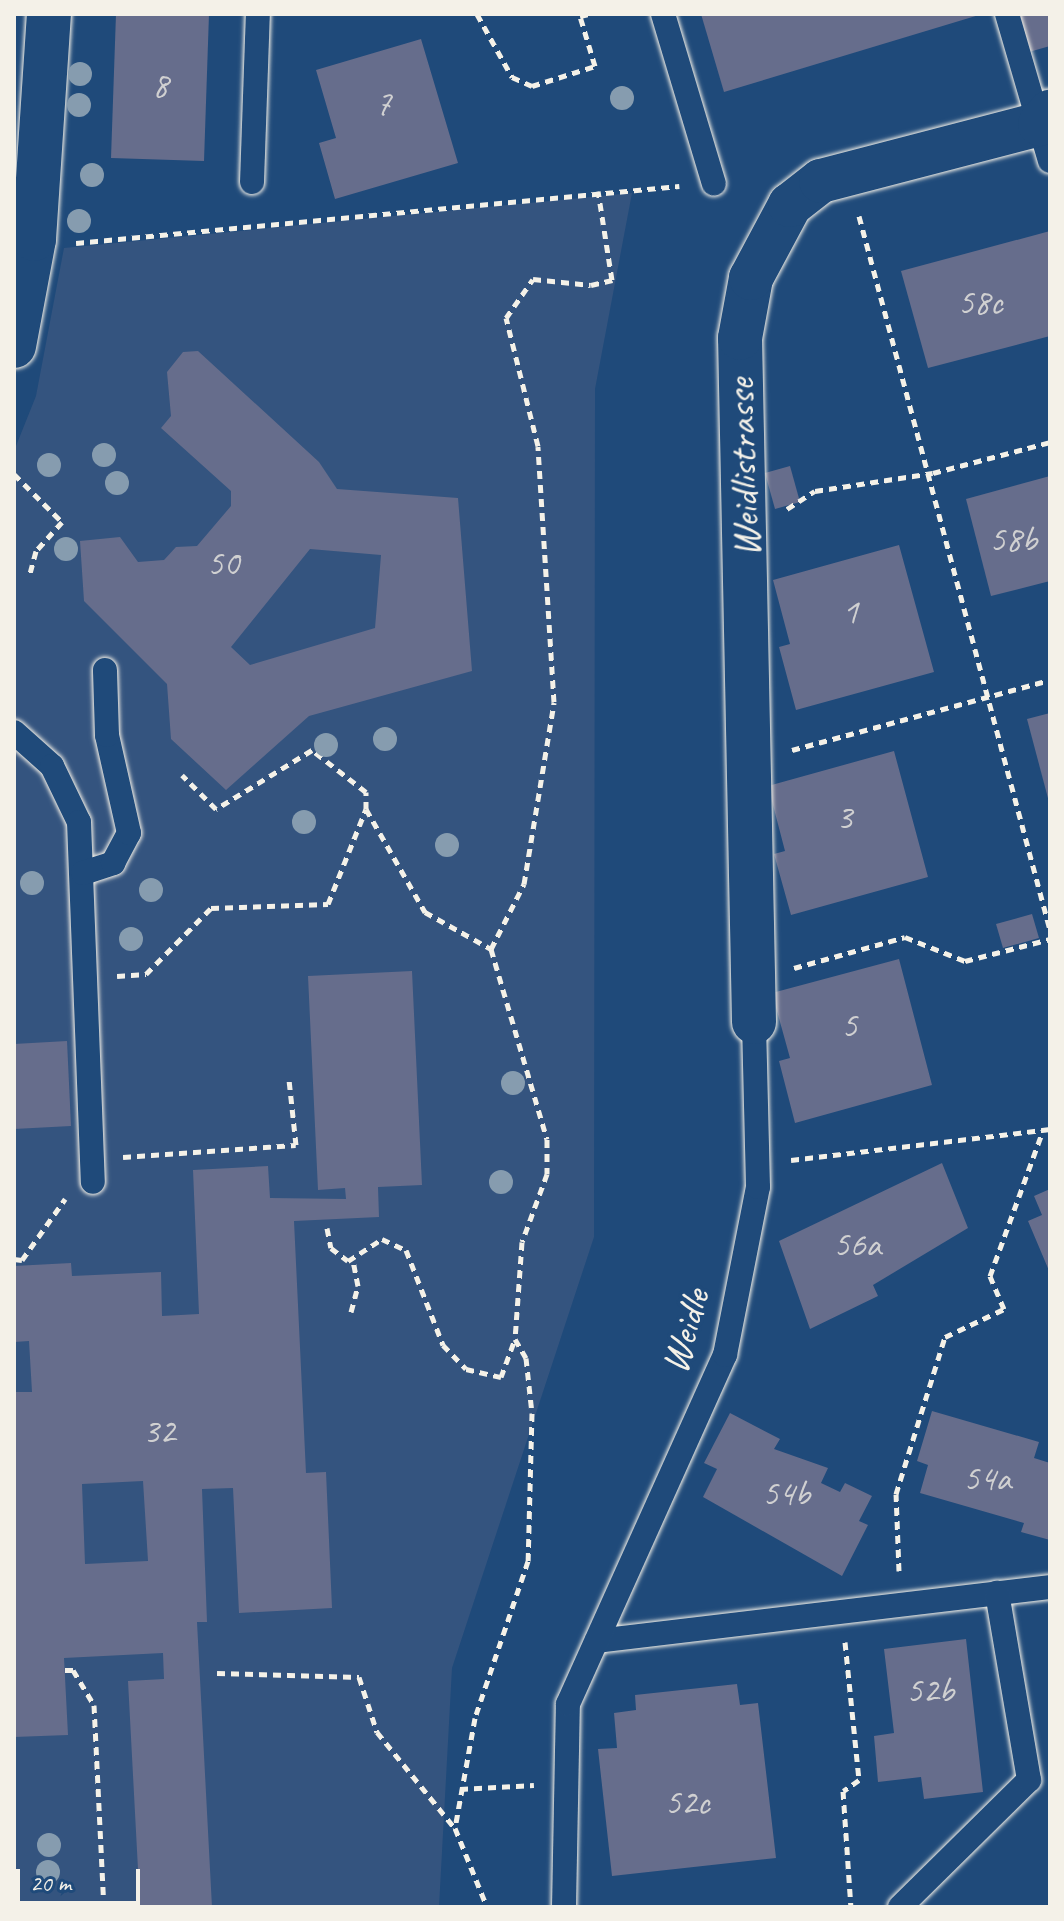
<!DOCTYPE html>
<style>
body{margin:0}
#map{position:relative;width:1064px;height:1921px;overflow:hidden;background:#1f4a7a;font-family:Caveat,sans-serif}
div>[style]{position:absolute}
.built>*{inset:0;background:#34547f}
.building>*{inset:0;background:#666d8c}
.path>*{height:5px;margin-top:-2.5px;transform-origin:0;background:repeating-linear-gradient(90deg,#f4f1e8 0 8px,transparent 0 14px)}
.roads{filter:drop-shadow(0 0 2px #f4f1e8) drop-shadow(0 0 2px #f4f1e8)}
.lane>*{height:24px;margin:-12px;padding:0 12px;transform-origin:12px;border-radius:12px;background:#1f4a7a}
.street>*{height:44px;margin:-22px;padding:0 22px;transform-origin:22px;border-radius:22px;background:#1f4a7a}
.secondary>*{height:44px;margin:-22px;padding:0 22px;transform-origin:22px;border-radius:22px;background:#1f4a7a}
.trees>*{width:24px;height:24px;margin:-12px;border-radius:50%;background:#869caf}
span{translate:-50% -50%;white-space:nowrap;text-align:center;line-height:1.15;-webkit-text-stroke:7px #1f4a7a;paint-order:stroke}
.number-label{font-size:36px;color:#d0d0d1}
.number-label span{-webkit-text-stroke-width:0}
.street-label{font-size:40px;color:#f4f1e8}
.frame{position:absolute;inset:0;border:16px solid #f4f1e8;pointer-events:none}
.scale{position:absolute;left:16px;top:1869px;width:124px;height:36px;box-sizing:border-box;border:4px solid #f4f1e8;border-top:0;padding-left:10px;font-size:24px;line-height:28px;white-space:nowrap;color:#f4f1e8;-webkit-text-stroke:6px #1f4a7a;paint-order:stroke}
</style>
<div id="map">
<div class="built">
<div style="clip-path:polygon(632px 193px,595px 389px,594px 1237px,452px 1668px,439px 1907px,14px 1907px,14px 451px,36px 396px,64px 248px)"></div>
</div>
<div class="building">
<div style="clip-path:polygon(116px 14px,209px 14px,204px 161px,111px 158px)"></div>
<div style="clip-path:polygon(701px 14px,979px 14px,979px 15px,724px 92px)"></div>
<div style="clip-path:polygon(1018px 14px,1050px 14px,1050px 46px,1029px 52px)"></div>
<div style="clip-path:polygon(421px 39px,458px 163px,335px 199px,319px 143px,336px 138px,316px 70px)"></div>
<div style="clip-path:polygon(1050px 231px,1050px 336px,928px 368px,901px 271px)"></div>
<div style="clip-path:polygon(evenodd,198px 351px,319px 462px,337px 489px,458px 498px,472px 671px,309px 716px,226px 790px,171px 739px,167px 684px,84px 601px,80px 541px,120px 537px,138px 562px,164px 560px,176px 547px,197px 546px,231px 506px,231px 491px,161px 428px,171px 416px,167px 372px,183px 352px,198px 351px,310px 549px,381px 555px,375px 628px,250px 665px,231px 647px,310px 549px)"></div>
<div style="clip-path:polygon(790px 466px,800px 502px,775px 509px,765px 473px)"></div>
<div style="clip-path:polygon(1050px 476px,1050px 581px,991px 596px,966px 499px)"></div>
<div style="clip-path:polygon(899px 545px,934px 672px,796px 710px,779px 647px,790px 644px,773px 580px)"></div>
<div style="clip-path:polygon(1050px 713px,1050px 802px,1049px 802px,1027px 719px)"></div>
<div style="clip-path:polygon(894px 751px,928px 877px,791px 915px,774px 854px,785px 851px,768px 786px)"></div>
<div style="clip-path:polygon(1032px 914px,1039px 938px,1003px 948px,996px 924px)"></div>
<div style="clip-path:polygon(899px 959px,932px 1085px,795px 1123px,779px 1061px,790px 1058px,772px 993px)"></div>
<div style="clip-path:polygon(evenodd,412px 971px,422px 1185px,378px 1187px,379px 1217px,294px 1221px,306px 1473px,326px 1472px,332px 1608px,239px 1613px,233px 1488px,202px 1489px,207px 1622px,197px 1622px,212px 1907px,140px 1907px,128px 1681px,164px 1679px,163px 1653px,64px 1658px,68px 1735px,14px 1737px,14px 1392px,32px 1392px,29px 1341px,14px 1342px,14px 1266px,71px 1263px,72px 1276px,161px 1272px,162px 1316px,199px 1314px,193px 1170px,268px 1166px,270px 1198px,346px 1199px,345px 1188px,318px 1190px,308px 976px,412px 971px,143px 1481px,148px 1561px,85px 1564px,82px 1484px,143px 1481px)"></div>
<div style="clip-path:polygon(67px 1041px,71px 1126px,14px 1129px,14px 1044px)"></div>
<div style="clip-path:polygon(942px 1163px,968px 1228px,873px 1285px,878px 1296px,810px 1329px,779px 1241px)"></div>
<div style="clip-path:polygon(1050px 1189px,1050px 1273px,1028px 1221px,1042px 1215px,1034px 1196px)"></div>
<div style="clip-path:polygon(932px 1411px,1039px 1442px,1034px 1458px,1050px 1463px,1050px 1540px,1021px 1532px,1024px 1523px,920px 1493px,928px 1465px,917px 1461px)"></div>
<div style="clip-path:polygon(730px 1413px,780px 1439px,774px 1449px,828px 1468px,821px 1483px,840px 1492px,845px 1483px,872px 1496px,859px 1521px,868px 1525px,842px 1576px,703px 1497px,717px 1469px,704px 1463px)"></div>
<div style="clip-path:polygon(966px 1639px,983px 1792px,924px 1799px,921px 1777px,878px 1782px,874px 1736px,894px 1733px,884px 1649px)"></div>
<div style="clip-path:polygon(737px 1684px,740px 1705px,758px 1703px,776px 1858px,612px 1876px,598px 1749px,617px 1748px,614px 1713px,636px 1710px,635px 1695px)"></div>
</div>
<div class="path">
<div style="left:477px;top:14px;width:72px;rotate:60.9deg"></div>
<div style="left:512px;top:77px;width:22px;rotate:24deg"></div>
<div style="left:532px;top:86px;width:66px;rotate:-17.6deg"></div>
<div style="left:595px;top:66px;width:52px;rotate:-106.7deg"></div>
<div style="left:580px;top:16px;width:9px;rotate:-13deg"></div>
<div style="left:859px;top:216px;width:739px;rotate:75.02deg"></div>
<div style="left:76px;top:243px;width:606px;rotate:-5.4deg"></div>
<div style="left:14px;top:474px;width:68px;rotate:45deg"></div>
<div style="left:62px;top:522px;width:39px;rotate:132deg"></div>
<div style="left:36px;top:551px;width:23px;rotate:105deg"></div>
<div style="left:787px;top:509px;width:33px;rotate:-33deg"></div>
<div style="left:815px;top:491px;width:119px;rotate:-8.7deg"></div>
<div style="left:933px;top:473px;width:121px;rotate:-14.8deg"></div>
<div style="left:792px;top:750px;width:267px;rotate:-15.2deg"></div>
<div style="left:366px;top:809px;width:119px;rotate:60.2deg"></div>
<div style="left:425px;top:912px;width:76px;rotate:29.3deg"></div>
<div style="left:491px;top:949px;width:198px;rotate:73.6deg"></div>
<div style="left:547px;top:1139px;width:35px;rotate:90deg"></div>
<div style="left:547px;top:1174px;width:72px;rotate:110.2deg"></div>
<div style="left:522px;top:1242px;width:97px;rotate:94.1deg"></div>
<div style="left:515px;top:1339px;width:22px;rotate:60deg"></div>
<div style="left:526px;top:1358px;width:55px;rotate:83.8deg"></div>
<div style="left:532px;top:1413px;width:148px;rotate:91.5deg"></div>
<div style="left:528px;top:1561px;width:166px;rotate:108.7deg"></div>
<div style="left:475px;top:1718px;width:112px;rotate:100.3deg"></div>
<div style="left:455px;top:1828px;width:85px;rotate:67.9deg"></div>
<div style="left:491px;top:949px;width:73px;rotate:-63.1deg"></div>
<div style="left:524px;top:884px;width:184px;rotate:-80.6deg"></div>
<div style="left:554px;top:702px;width:256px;rotate:-93.6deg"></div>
<div style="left:538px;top:446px;width:132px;rotate:-104deg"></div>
<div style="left:506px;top:318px;width:47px;rotate:-55.3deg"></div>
<div style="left:533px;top:279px;width:58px;rotate:5.9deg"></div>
<div style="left:591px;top:285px;width:22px;rotate:-13deg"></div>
<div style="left:612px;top:280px;width:90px;rotate:-98.9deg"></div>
<div style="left:794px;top:968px;width:115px;rotate:-15.6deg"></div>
<div style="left:905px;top:937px;width:65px;rotate:21.8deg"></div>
<div style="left:965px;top:961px;width:88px;rotate:-14.5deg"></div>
<div style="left:117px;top:976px;width:29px;rotate:-4deg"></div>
<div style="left:146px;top:974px;width:93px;rotate:-45.4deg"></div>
<div style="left:211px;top:908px;width:117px;rotate:-2deg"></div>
<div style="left:328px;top:904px;width:102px;rotate:-68.2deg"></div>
<div style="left:366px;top:809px;width:17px;rotate:-90deg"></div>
<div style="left:366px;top:792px;width:68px;rotate:-142.1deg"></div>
<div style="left:312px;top:750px;width:113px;rotate:148.4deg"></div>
<div style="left:216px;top:809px;width:48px;rotate:-135deg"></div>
<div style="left:123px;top:1157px;width:173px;rotate:-4deg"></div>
<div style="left:296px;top:1145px;width:65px;rotate:-96.1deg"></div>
<div style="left:791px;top:1160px;width:261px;rotate:-6.8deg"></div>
<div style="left:327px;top:1228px;width:20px;rotate:79deg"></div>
<div style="left:331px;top:1248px;width:21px;rotate:37deg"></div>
<div style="left:348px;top:1261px;width:40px;rotate:-32.9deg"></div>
<div style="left:382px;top:1239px;width:26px;rotate:25deg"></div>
<div style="left:406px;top:1250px;width:102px;rotate:68.7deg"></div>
<div style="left:443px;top:1345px;width:33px;rotate:46deg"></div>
<div style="left:466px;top:1369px;width:36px;rotate:13deg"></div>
<div style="left:501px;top:1377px;width:40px;rotate:-69.8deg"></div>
<div style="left:14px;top:1259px;width:8px;rotate:7deg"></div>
<div style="left:22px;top:1260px;width:75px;rotate:-54.8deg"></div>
<div style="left:351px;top:1312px;width:27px;rotate:-75deg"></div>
<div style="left:358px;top:1286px;width:25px;rotate:-101deg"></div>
<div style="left:899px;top:1571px;width:77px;rotate:-92.2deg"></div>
<div style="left:896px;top:1494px;width:164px;rotate:-72.7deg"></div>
<div style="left:945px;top:1337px;width:65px;rotate:-25.4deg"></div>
<div style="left:1004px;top:1309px;width:36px;rotate:-113deg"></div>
<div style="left:990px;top:1276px;width:155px;rotate:-70deg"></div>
<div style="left:845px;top:1642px;width:139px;rotate:84.2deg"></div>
<div style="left:859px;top:1780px;width:19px;rotate:145deg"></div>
<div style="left:843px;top:1791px;width:116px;rotate:86.1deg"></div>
<div style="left:65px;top:1670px;width:8px"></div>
<div style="left:73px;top:1670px;width:41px;rotate:59deg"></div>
<div style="left:94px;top:1705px;width:202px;rotate:87.2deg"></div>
<div style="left:217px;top:1673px;width:142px;rotate:1.6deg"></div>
<div style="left:359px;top:1677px;width:58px;rotate:71.9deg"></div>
<div style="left:377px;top:1732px;width:122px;rotate:51deg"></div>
<div style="left:460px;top:1789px;width:74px;rotate:-3.1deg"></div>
</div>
<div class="roads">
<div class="lane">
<div style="left:663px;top:14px;width:177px;rotate:73.3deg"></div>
<div style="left:1007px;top:14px;width:153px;rotate:73.7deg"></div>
<div style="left:252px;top:182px;width:168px;rotate:-88deg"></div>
<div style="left:14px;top:732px;width:51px;rotate:41.8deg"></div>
<div style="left:52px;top:766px;width:62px;rotate:64.3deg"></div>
<div style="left:79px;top:822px;width:360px;rotate:87.8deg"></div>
<div style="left:83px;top:873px;width:32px;rotate:-18deg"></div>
<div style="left:113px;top:863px;width:34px;rotate:-62deg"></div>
<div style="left:129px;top:833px;width:100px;rotate:-102.7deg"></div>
<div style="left:107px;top:735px;width:65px;rotate:-91.8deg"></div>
<div style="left:597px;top:1641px;width:456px;rotate:-6.8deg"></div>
<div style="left:564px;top:1907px;width:203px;rotate:-88.9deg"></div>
<div style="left:568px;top:1704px;width:383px;rotate:-65.8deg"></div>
<div style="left:725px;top:1355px;width:171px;rotate:-78.9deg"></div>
<div style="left:758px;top:1187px;width:165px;rotate:-91.4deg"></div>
<div style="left:900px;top:1907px;width:181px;rotate:-44.6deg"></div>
<div style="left:1029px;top:1780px;width:190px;rotate:-99.7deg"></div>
</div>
<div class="street">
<div style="left:754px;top:1022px;width:684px;rotate:-91.17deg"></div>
<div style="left:740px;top:338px;width:61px;rotate:-79.6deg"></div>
<div style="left:751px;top:278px;width:83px;rotate:-61.9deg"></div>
<div style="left:790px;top:205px;width:39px;rotate:-38deg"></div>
<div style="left:821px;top:181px;width:226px;rotate:-14.6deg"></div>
<div style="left:1040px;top:124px;width:16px;rotate:-50deg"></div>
</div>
<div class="secondary">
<div style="left:14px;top:346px;width:109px;rotate:-79.4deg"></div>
<div style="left:34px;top:239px;width:225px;rotate:-86.2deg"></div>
</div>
</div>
<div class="trees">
<div style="left:80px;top:74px"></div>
<div style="left:622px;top:98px"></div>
<div style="left:79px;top:105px"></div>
<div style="left:92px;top:175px"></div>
<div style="left:79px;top:221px"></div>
<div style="left:104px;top:455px"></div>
<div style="left:49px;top:465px"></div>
<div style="left:117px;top:483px"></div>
<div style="left:66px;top:549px"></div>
<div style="left:385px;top:739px"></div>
<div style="left:326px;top:745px"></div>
<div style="left:304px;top:822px"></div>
<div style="left:447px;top:845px"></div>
<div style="left:32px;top:883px"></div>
<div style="left:151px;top:890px"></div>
<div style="left:131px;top:939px"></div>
<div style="left:513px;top:1083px"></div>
<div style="left:501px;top:1182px"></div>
<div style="left:49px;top:1845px"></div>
<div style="left:48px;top:1872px"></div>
</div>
<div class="number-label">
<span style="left:160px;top:86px">8</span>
<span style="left:383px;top:104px">7</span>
<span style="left:980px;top:303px">58c</span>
<span style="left:1013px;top:540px">58b</span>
<span style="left:223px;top:564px">50</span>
<span style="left:850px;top:612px">1</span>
<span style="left:844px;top:818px">3</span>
<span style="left:849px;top:1026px">5</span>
<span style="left:857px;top:1245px">56a</span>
<span style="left:159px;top:1432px">32</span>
<span style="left:987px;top:1479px">54a</span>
<span style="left:786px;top:1494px">54b</span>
<span style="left:930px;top:1691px">52b</span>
<span style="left:687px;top:1803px">52c</span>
</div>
<div class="street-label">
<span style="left:743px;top:468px;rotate:-92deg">Weidlistrasse</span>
<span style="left:685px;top:1331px;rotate:-74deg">Weidle</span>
</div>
<div class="frame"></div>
<div class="scale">20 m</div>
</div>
